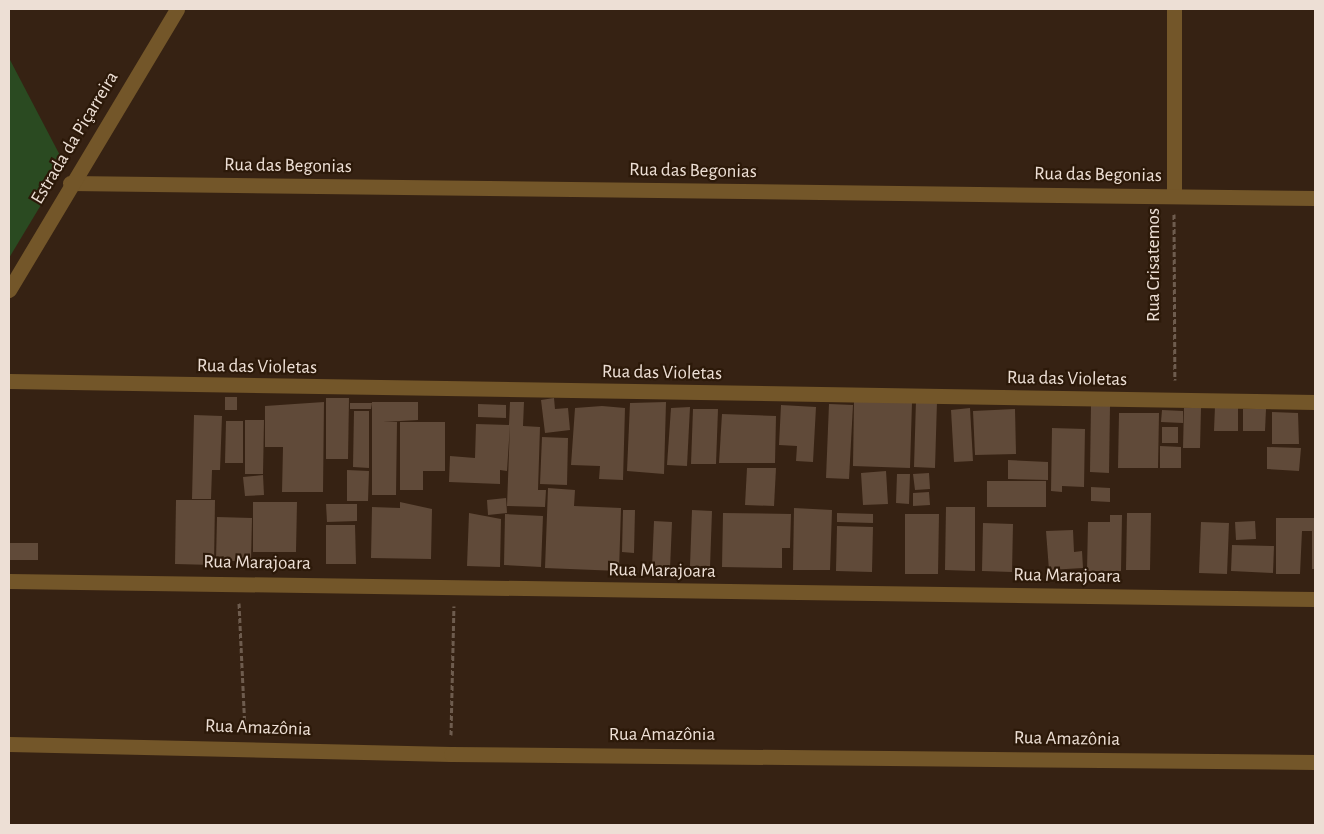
<!DOCTYPE html>
<meta charset="utf-8">
<style>
body{margin:0}
#map{position:relative;width:1324px;height:834px;overflow:hidden;background:#362213;font-family:"Alegreya Sans",sans-serif}
div>[style]{position:absolute}
.green>*{inset:0;background:#2a4a21}
.building>*{inset:0;background:#604a39}
.path>*{height:3px;margin-top:-1.5px;transform-origin:0;background:repeating-linear-gradient(90deg,#6e5c4e 0 5px,transparent 0 7.5px)}
.minor>*{height:15px;margin:-7.5px;padding:0 7.5px;transform-origin:7.5px;border-radius:7.5px;background:#735629}
span{translate:-50% -50%;white-space:nowrap;text-align:center;line-height:1.15;-webkit-text-stroke:4.5px #2c1909;paint-order:stroke}
.street-label{font-size:19px;color:#eddfd5}
.frame{position:absolute;inset:0;border:10px solid #eddfd5;pointer-events:none}
</style>
<div id="map">
<div class="green">
<div style="clip-path:polygon(9px 58px,65px 165px,9px 258px)"></div>
</div>
<div class="building">
<div style="clip-path:polygon(225px 397px,237px 397px,237px 410px,225px 410px)"></div>
<div style="clip-path:polygon(326px 398px,349px 398px,348px 459px,326px 459px)"></div>
<div style="clip-path:polygon(554px 398px,555px 409px,568px 408px,570px 430px,545px 433px,541px 400px)"></div>
<div style="clip-path:polygon(916px 400px,937px 401px,935px 468px,914px 467px)"></div>
<div style="clip-path:polygon(854px 401px,912px 402px,910px 468px,853px 466px)"></div>
<div style="clip-path:polygon(324px 402px,323px 492px,282px 492px,283px 447px,265px 447px,265px 406px)"></div>
<div style="clip-path:polygon(372px 402px,418px 402px,418px 420px,383px 422px,397px 422px,396px 495px,372px 495px)"></div>
<div style="clip-path:polygon(510px 402px,524px 402px,523px 426px,540px 427px,538px 490px,546px 490px,545px 507px,507px 506px,510px 425px,507px 471px,500px 470px,500px 484px,449px 482px,450px 456px,475px 458px,476px 424px,509px 425px)"></div>
<div style="clip-path:polygon(666px 402px,664px 474px,627px 471px,630px 403px)"></div>
<div style="clip-path:polygon(350px 403px,372px 403px,371px 409px,350px 409px)"></div>
<div style="clip-path:polygon(478px 404px,506px 405px,506px 418px,478px 417px)"></div>
<div style="clip-path:polygon(829px 404px,853px 405px,849px 479px,826px 478px)"></div>
<div style="clip-path:polygon(1091px 404px,1110px 405px,1109px 473px,1090px 472px)"></div>
<div style="clip-path:polygon(781px 405px,816px 407px,813px 462px,796px 461px,797px 446px,779px 445px)"></div>
<div style="clip-path:polygon(602px 406px,625px 408px,623px 480px,599px 479px,600px 466px,571px 465px,575px 408px)"></div>
<div style="clip-path:polygon(1215px 406px,1238px 407px,1238px 431px,1214px 431px)"></div>
<div style="clip-path:polygon(690px 407px,687px 466px,667px 465px,671px 408px)"></div>
<div style="clip-path:polygon(970px 408px,973px 461px,954px 462px,951px 410px)"></div>
<div style="clip-path:polygon(1184px 408px,1201px 408px,1200px 448px,1183px 448px)"></div>
<div style="clip-path:polygon(693px 409px,718px 409px,716px 464px,691px 464px)"></div>
<div style="clip-path:polygon(1015px 409px,1016px 454px,975px 455px,973px 411px)"></div>
<div style="clip-path:polygon(1243px 409px,1266px 409px,1265px 431px,1243px 431px)"></div>
<div style="clip-path:polygon(1162px 410px,1183px 411px,1183px 423px,1161px 422px)"></div>
<div style="clip-path:polygon(354px 411px,369px 411px,369px 468px,353px 467px)"></div>
<div style="clip-path:polygon(1272px 412px,1298px 413px,1299px 444px,1272px 444px)"></div>
<div style="clip-path:polygon(1119px 413px,1159px 413px,1158px 468px,1118px 468px)"></div>
<div style="clip-path:polygon(722px 414px,776px 416px,775px 463px,719px 463px)"></div>
<div style="clip-path:polygon(194px 415px,222px 416px,220px 470px,212px 470px,211px 499px,192px 499px)"></div>
<div style="clip-path:polygon(245px 420px,264px 420px,263px 474px,245px 474px)"></div>
<div style="clip-path:polygon(226px 421px,243px 421px,243px 463px,225px 463px)"></div>
<div style="clip-path:polygon(400px 422px,445px 422px,445px 471px,423px 471px,423px 490px,400px 490px)"></div>
<div style="clip-path:polygon(1162px 427px,1178px 427px,1178px 443px,1162px 443px)"></div>
<div style="clip-path:polygon(1052px 428px,1085px 429px,1084px 487px,1062px 486px,1062px 492px,1051px 491px)"></div>
<div style="clip-path:polygon(542px 437px,568px 438px,567px 485px,540px 484px)"></div>
<div style="clip-path:polygon(1160px 446px,1181px 447px,1181px 468px,1160px 468px)"></div>
<div style="clip-path:polygon(1267px 447px,1301px 448px,1299px 471px,1267px 469px)"></div>
<div style="clip-path:polygon(1008px 460px,1048px 462px,1048px 480px,1008px 479px)"></div>
<div style="clip-path:polygon(747px 468px,776px 468px,774px 506px,745px 505px)"></div>
<div style="clip-path:polygon(347px 470px,369px 471px,368px 501px,347px 501px)"></div>
<div style="clip-path:polygon(886px 471px,888px 504px,863px 505px,861px 473px)"></div>
<div style="clip-path:polygon(929px 473px,930px 489px,915px 490px,913px 474px)"></div>
<div style="clip-path:polygon(897px 474px,910px 474px,909px 504px,896px 503px)"></div>
<div style="clip-path:polygon(263px 475px,264px 495px,245px 496px,243px 477px)"></div>
<div style="clip-path:polygon(987px 481px,1046px 481px,1046px 507px,987px 507px)"></div>
<div style="clip-path:polygon(1091px 487px,1110px 488px,1110px 502px,1091px 501px)"></div>
<div style="clip-path:polygon(548px 488px,575px 490px,574px 506px,621px 508px,619px 571px,545px 568px)"></div>
<div style="clip-path:polygon(929px 492px,930px 505px,913px 506px,913px 493px)"></div>
<div style="clip-path:polygon(506px 498px,507px 513px,488px 515px,487px 500px)"></div>
<div style="clip-path:polygon(176px 500px,215px 500px,214px 565px,175px 564px)"></div>
<div style="clip-path:polygon(253px 502px,297px 502px,296px 552px,253px 552px)"></div>
<div style="clip-path:polygon(400px 502px,432px 509px,431px 559px,371px 558px,372px 507px,400px 508px)"></div>
<div style="clip-path:polygon(326px 504px,357px 504px,357px 521px,327px 522px)"></div>
<div style="clip-path:polygon(946px 507px,975px 507px,975px 571px,945px 570px)"></div>
<div style="clip-path:polygon(794px 508px,832px 510px,830px 570px,793px 570px)"></div>
<div style="clip-path:polygon(623px 510px,635px 510px,634px 553px,622px 552px)"></div>
<div style="clip-path:polygon(692px 510px,712px 511px,710px 567px,690px 566px)"></div>
<div style="clip-path:polygon(469px 513px,501px 519px,500px 567px,467px 566px)"></div>
<div style="clip-path:polygon(723px 513px,791px 514px,790px 548px,782px 548px,782px 568px,722px 567px)"></div>
<div style="clip-path:polygon(837px 513px,873px 514px,873px 523px,837px 522px)"></div>
<div style="clip-path:polygon(1127px 513px,1151px 513px,1150px 570px,1126px 570px)"></div>
<div style="clip-path:polygon(505px 514px,543px 516px,541px 567px,504px 565px)"></div>
<div style="clip-path:polygon(905px 514px,939px 514px,938px 574px,905px 574px)"></div>
<div style="clip-path:polygon(1110px 515px,1122px 515px,1121px 571px,1087px 571px,1088px 522px,1110px 522px)"></div>
<div style="clip-path:polygon(217px 517px,252px 518px,251px 561px,216px 561px)"></div>
<div style="clip-path:polygon(1276px 518px,1315px 518px,1315px 569px,1312px 569px,1312px 531px,1302px 531px,1300px 574px,1276px 574px)"></div>
<div style="clip-path:polygon(654px 521px,672px 522px,670px 569px,652px 568px)"></div>
<div style="clip-path:polygon(1255px 521px,1256px 539px,1236px 540px,1235px 522px)"></div>
<div style="clip-path:polygon(1201px 522px,1229px 523px,1227px 574px,1199px 573px)"></div>
<div style="clip-path:polygon(983px 523px,1013px 524px,1012px 572px,982px 571px)"></div>
<div style="clip-path:polygon(326px 525px,355px 525px,356px 564px,326px 564px)"></div>
<div style="clip-path:polygon(837px 526px,873px 527px,872px 572px,836px 571px)"></div>
<div style="clip-path:polygon(1073px 530px,1074px 552px,1082px 551px,1083px 568px,1049px 570px,1046px 531px)"></div>
<div style="clip-path:polygon(9px 543px,38px 543px,38px 560px,9px 560px)"></div>
<div style="clip-path:polygon(1232px 545px,1274px 546px,1273px 573px,1231px 571px)"></div>
</div>
<div class="path">
<div style="left:1174px;top:214px;width:166px;rotate:89.7deg"></div>
<div style="left:239px;top:603px;width:126px;rotate:87.3deg"></div>
<div style="left:451px;top:735px;width:129px;rotate:-88.7deg"></div>
</div>
<div class="minor">
<div style="left:1174px;top:9px;width:187px;rotate:90deg"></div>
<div style="left:70px;top:183px;width:1245px;rotate:0.69deg"></div>
<div style="left:9px;top:290px;width:327px;rotate:-59.1deg"></div>
<div style="left:9px;top:381px;width:1306px;rotate:0.92deg"></div>
<div style="left:9px;top:581px;width:1306px;rotate:0.79deg"></div>
<div style="left:9px;top:744px;width:442px;rotate:1.3deg"></div>
<div style="left:451px;top:754px;width:864px;rotate:0.53deg"></div>
</div>
<div class="street-label">
<span style="left:75px;top:138px;rotate:-59deg">Estrada da Piçarreira</span>
<span style="left:288px;top:166px;rotate:1deg">Rua das Begonias</span>
<span style="left:693px;top:171px;rotate:1deg">Rua das Begonias</span>
<span style="left:1098px;top:175px;rotate:1deg">Rua das Begonias</span>
<span style="left:1154px;top:265px;rotate:-90deg">Rua Crisatemos</span>
<span style="left:257px;top:367px;rotate:1deg">Rua das Violetas</span>
<span style="left:662px;top:373px;rotate:1deg">Rua das Violetas</span>
<span style="left:1067px;top:379px;rotate:1deg">Rua das Violetas</span>
<span style="left:257px;top:563px;rotate:1deg">Rua Marajoara</span>
<span style="left:662px;top:571px;rotate:1deg">Rua Marajoara</span>
<span style="left:1067px;top:576px;rotate:1deg">Rua Marajoara</span>
<span style="left:258px;top:728px;rotate:2deg">Rua Amazônia</span>
<span style="left:662px;top:735px">Rua Amazônia</span>
<span style="left:1067px;top:739px;rotate:1deg">Rua Amazônia</span>
</div>
<div class="frame"></div>
</div>
